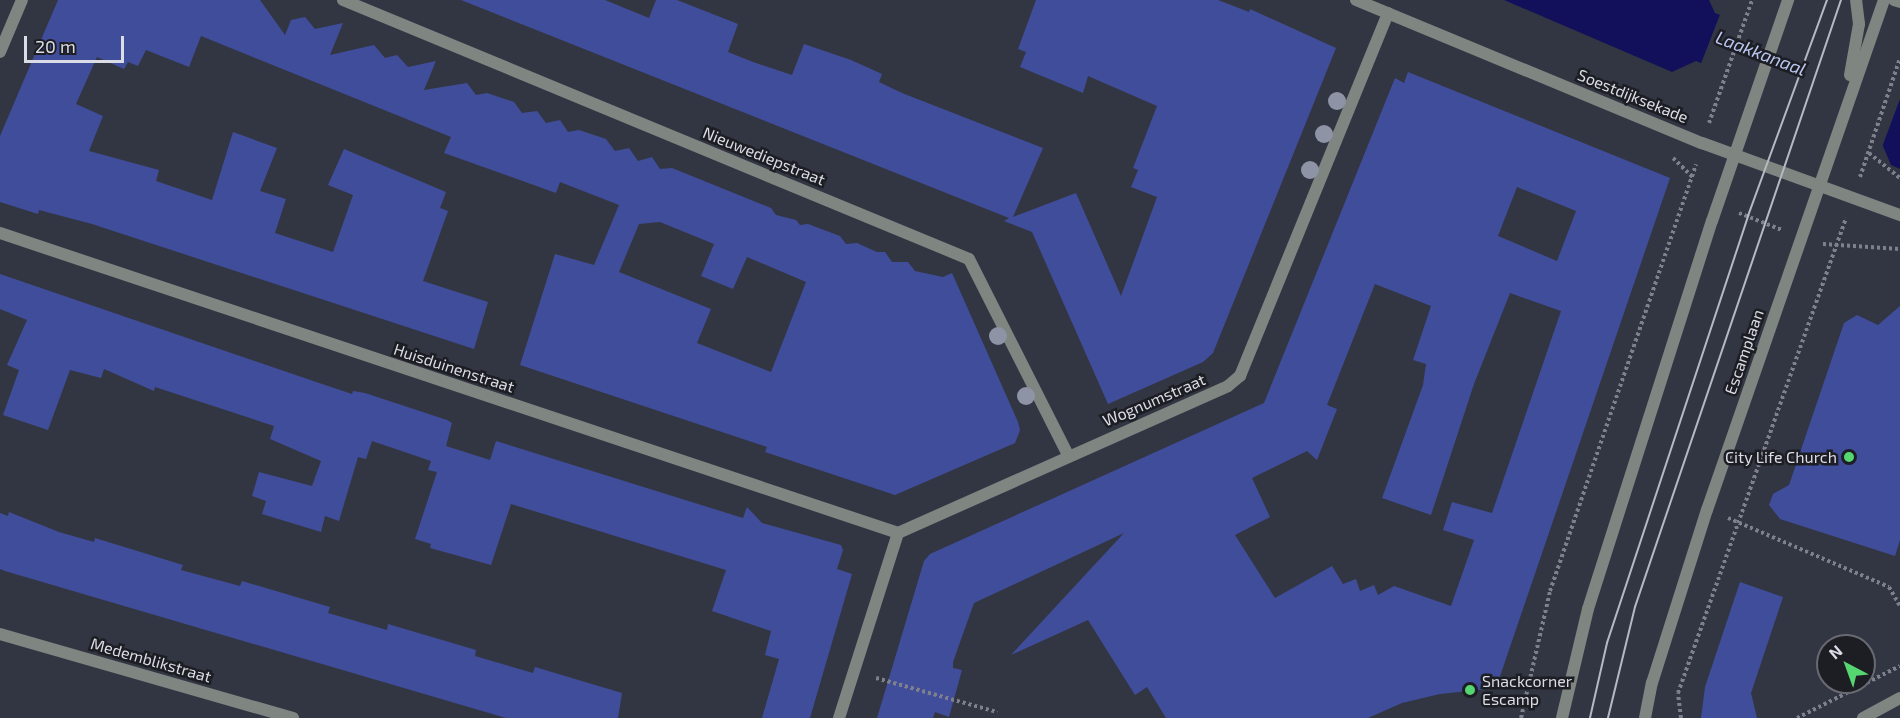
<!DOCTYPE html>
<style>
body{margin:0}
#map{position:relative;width:1900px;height:718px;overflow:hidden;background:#323643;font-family:"Exo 2",sans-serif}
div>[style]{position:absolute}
.water>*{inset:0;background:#12105a}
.pier>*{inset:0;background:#323643}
.building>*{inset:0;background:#404d9a}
.path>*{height:4px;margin-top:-2px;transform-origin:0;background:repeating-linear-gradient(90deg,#7e818c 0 3px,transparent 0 6px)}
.minor>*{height:12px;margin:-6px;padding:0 6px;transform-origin:6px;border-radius:6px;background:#7f8580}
.tertiary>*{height:12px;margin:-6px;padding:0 6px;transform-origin:6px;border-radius:6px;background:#7f8580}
.tram>*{height:1.5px;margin:-0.75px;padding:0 0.75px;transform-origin:0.75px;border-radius:0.75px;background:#b5b9c2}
.trees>*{width:18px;height:18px;margin:-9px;border-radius:50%;background:#8e94a5}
.dots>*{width:16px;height:16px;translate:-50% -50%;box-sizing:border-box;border:3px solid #1c1e24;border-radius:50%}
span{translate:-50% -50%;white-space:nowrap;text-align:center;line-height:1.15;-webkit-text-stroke:5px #1c1e24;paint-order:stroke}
.street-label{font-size:16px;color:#dadde5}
.poi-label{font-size:16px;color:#dadde5}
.right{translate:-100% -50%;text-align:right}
.left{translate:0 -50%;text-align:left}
.water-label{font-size:18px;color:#bbc7f2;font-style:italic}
.north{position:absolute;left:1816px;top:634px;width:60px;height:60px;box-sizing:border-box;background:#1c1e24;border:2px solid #686a71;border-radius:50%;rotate:319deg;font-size:16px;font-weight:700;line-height:24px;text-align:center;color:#dadde5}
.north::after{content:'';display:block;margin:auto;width:21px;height:27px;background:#56d671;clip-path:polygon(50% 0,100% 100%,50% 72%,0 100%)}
.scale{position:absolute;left:24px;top:36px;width:100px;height:27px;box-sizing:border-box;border:3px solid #dadde5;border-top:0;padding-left:8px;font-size:18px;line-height:21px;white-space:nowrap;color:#dadde5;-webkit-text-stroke:4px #1c1e24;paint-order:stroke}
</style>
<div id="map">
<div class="water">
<div style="clip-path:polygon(1504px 0,1709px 0,1715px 13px,1900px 85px,1900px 169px,1891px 165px,1880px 139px,1696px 61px,1672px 72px)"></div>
</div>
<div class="pier">
<div style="clip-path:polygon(1721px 12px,1900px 82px,1900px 99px,1882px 147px,1878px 142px,1700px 66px)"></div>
</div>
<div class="building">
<div style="clip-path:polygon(evenodd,58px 0,260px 0,285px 35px,291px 20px,305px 17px,315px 29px,343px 23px,330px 55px,374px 45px,385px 58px,397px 55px,408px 67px,436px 61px,424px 90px,467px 83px,476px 95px,487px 93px,514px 102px,522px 113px,537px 111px,546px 123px,560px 120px,568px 132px,579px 130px,606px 139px,615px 151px,629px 148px,638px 161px,652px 157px,660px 169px,672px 168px,771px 208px,776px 215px,796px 220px,800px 225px,808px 224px,840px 236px,846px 244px,857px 243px,877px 252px,885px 252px,892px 262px,908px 262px,915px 271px,943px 277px,952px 273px,1018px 422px,1020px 430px,1015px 443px,895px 495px,765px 452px,767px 447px,520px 365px,555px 254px,594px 265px,619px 205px,560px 182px,556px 193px,444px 153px,451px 137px,201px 36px,189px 67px,146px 50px,138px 66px,128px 62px,124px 69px,97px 57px,76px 104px,103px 116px,89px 151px,159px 170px,156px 181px,212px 200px,233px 132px,277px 148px,260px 191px,286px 199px,275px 233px,333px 252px,353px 195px,328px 185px,344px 149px,446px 192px,440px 208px,448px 211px,423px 281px,488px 302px,474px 349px,92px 224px,39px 210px,38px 214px,0 202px,0 136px,58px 0,660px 222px,714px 244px,701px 276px,733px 289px,747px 257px,806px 282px,771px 372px,697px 343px,711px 309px,619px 272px,639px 224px,660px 222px)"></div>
<div style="clip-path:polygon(461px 0,605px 0,649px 18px,656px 0,677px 0,738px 24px,728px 52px,753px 62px,792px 75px,804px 44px,851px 60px,882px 74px,879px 82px,902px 93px,1043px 148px,1013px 217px,1076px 193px,1121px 296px,1157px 197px,1131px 187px,1138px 170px,1133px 168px,1157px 106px,1088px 76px,1083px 93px,1020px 67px,1026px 52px,1018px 49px,1036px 0,1218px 0,1249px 12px,1250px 9px,1336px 48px,1213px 353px,1203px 362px,1108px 404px,1032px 232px,1004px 221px,1009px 218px)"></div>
<div style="clip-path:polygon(evenodd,1408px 72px,1670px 178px,1496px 688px,1440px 694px,1402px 703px,1368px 718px,1166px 718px,1147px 687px,1135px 695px,1088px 620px,1011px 655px,1124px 533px,974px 603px,953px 662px,953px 668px,962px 670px,949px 717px,935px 712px,933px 718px,877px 718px,924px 561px,930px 554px,1264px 403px,1395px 78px,1404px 83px,1408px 72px,1517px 187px,1576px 211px,1557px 261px,1498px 236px,1517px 187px,1408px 72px,1375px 284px,1431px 306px,1413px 360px,1426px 364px,1423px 385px,1382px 498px,1431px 515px,1474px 384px,1510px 293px,1561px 311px,1492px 513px,1452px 502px,1443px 530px,1474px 540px,1451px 606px,1394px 586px,1378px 595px,1374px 585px,1360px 591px,1356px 579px,1343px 584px,1332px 566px,1275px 598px,1235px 535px,1270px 517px,1252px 478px,1307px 451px,1317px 460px,1337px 409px,1327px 405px,1375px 284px)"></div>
<div style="clip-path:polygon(0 274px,328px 386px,352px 394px,353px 391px,365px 393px,447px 420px,452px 423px,446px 446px,490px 460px,496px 441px,743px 518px,747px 507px,762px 523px,841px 545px,843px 550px,837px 569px,852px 574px,810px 718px,762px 718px,779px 659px,765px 655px,771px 631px,712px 611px,726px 570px,511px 504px,491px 565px,430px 548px,431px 544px,415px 539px,437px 472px,428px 470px,431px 461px,372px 441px,366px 459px,358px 457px,339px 521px,325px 516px,321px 532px,262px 514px,266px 501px,252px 496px,259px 472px,312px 486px,321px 461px,270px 439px,274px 426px,155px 387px,154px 391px,104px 369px,101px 378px,70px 370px,48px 430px,3px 415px,19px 370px,7px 365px,27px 320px,0 309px)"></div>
<div style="clip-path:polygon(1900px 306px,1900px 540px,1895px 556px,1780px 519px,1769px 505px,1773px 494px,1789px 485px,1844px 323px,1857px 315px,1878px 325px)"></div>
<div style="clip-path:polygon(9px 512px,59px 532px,94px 542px,95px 538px,183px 565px,181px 570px,240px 586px,242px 581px,330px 607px,328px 613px,387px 630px,388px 624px,476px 650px,475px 656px,533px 673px,535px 667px,622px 693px,618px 718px,506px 718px,5px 571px,0 569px,0 513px,8px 516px)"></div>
<div style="clip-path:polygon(1740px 582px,1783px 597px,1751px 693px,1757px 718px,1701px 718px,1705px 687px)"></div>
</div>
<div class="path">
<div style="left:1709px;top:123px;width:130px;rotate:-70.7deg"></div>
<div style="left:1869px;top:153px;width:40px;rotate:39deg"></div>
<div style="left:1673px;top:158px;width:28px;rotate:44deg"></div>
<div style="left:1860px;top:177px;width:126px;rotate:-71.4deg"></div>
<div style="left:1739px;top:213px;width:46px;rotate:21.6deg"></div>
<div style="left:1823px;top:244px;width:77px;rotate:3.7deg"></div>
<div style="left:1728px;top:518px;width:175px;rotate:23.2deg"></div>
<div style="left:1889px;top:587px;width:22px;rotate:60deg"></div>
<div style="left:876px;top:678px;width:126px;rotate:15.7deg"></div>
<div style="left:1521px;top:718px;width:130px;rotate:-77.1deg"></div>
<div style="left:1550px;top:591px;width:451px;rotate:-71.1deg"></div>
<div style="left:1681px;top:718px;width:25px;rotate:-97deg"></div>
<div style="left:1678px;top:693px;width:504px;rotate:-70.52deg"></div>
<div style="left:1797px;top:718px;width:115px;rotate:-26.8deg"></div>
</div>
<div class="minor">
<div style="left:343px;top:0;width:677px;rotate:22.48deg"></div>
<div style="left:969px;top:259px;width:220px;rotate:63.2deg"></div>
<div style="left:1894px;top:0;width:6px;rotate:18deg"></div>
<div style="left:0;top:52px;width:56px;rotate:-67.1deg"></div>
<div style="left:0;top:233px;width:947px;rotate:18.47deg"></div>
<div style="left:0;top:634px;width:305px;rotate:16deg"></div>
<div style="left:839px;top:718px;width:194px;rotate:-72.3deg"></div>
<div style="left:898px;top:533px;width:361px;rotate:-24deg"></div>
<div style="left:1228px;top:386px;width:16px;rotate:-40deg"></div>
<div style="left:1240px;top:376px;width:392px;rotate:-67.8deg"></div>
</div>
<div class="tertiary">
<div style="left:1356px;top:0;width:374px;rotate:22.5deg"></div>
<div style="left:1702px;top:143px;width:211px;rotate:20deg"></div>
<div style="left:1850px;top:75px;width:52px;rotate:-80deg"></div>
<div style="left:1859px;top:24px;width:24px;rotate:-97deg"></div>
<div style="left:1562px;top:718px;width:112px;rotate:-76.6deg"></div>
<div style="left:1588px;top:609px;width:407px;rotate:-72.3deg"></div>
<div style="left:1712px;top:221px;width:234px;rotate:-71deg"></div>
<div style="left:1645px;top:718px;width:36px;rotate:-79deg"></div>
<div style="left:1652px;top:683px;width:182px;rotate:-72.4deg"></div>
<div style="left:1707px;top:510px;width:540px;rotate:-70.86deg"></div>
<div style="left:1863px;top:718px;width:42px;rotate:-28.4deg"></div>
</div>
<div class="tram">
<div style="left:1590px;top:718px;width:77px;rotate:-77.2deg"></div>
<div style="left:1607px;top:643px;width:450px;rotate:-71.7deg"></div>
<div style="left:1748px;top:216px;width:230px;rotate:-69.9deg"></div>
<div style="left:1608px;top:718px;width:114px;rotate:-76.3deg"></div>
<div style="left:1635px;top:607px;width:641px;rotate:-71.25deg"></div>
</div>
<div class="trees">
<div style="left:1337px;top:101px"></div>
<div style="left:1324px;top:134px"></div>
<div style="left:1310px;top:170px"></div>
<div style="left:998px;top:336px"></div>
<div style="left:1026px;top:396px"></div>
</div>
<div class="dots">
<div style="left:1849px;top:457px;background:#56d671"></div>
<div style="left:1470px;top:690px;background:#56d671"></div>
</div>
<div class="street-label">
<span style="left:1633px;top:96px;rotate:22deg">Soestdijksekade</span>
<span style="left:764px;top:156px;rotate:22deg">Nieuwediepstraat</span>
<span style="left:1744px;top:352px;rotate:-71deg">Escamplaan</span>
<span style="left:454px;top:368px;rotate:18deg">Huisduinenstraat</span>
<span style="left:1154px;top:400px;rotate:-23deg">Wognumstraat</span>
<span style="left:151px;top:660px;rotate:16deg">Medemblikstraat</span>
</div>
<div class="poi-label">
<span class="right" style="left:1837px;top:457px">City Life Church</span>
<span class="left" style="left:1482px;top:690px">Snackcorner<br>Escamp</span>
</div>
<div class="water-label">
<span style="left:1761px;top:53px;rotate:21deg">Laakkanaal</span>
</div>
<div class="north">N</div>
<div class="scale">20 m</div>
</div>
